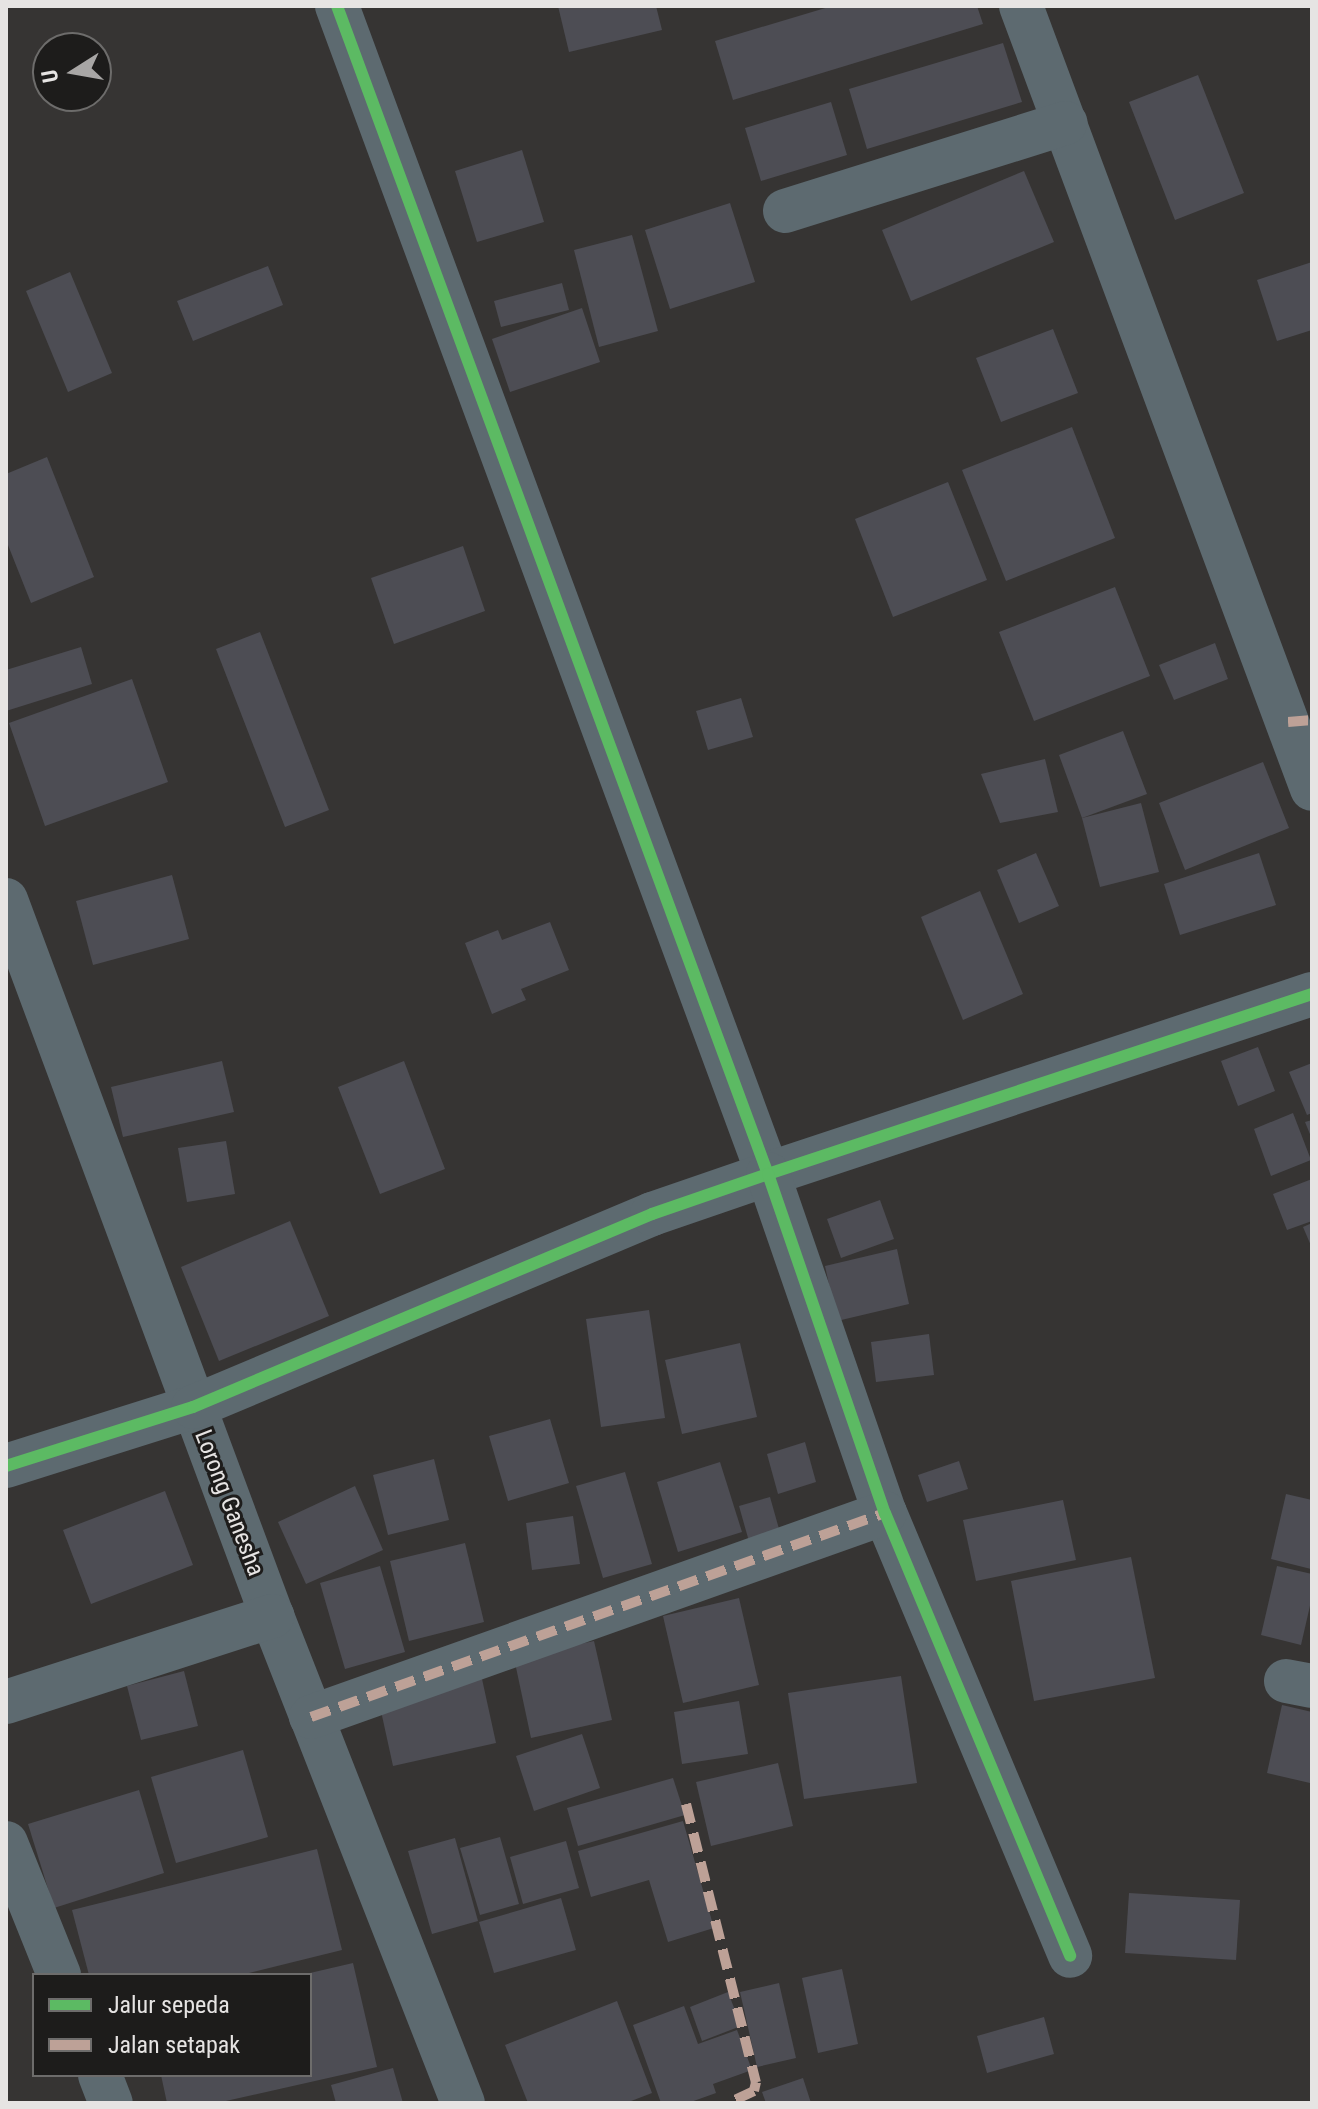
<!DOCTYPE html>
<style>
body{margin:0}
#map{position:relative;width:1318px;height:2109px;overflow:hidden;background:#363433;font-family:"Roboto Condensed",sans-serif}
div>[style]{position:absolute}
.building>*{inset:0;background:#4d4d54}
.minor>*{height:44px;margin:-22px;padding:0 22px;transform-origin:22px;border-radius:22px;background:#5d6a70}
.quiet>*{height:10px;margin-top:-5px;transform-origin:0;background:repeating-linear-gradient(90deg,#bda197 0 20px,transparent 0 30px)}
.cycleway>*{height:12px;margin:-6px;padding:0 6px;transform-origin:6px;border-radius:6px;background:#5cba63}
span{translate:-50% -50%;white-space:nowrap;text-align:center;line-height:1.15;-webkit-text-stroke:6px #1d1c1b;paint-order:stroke}
.street-label{font-size:24px;color:#e6e4e3}
.frame{position:absolute;inset:0;border:8px solid #e6e4e3;pointer-events:none}
.legend{position:absolute;left:32px;top:1973px;width:280px;height:104px;box-sizing:border-box;background:#1d1c1b;border:2px solid #6d6c6b;margin:0;padding:10px 14px;list-style:none;font-size:24px;color:#e6e4e3}
.legend li{display:flex;align-items:center;gap:16px;height:40px}
.legend b{width:40px;border:2px solid #6d6c6b}
.north{position:absolute;left:32px;top:32px;width:80px;height:80px;box-sizing:border-box;background:#1d1c1b;border:2px solid #6d6c6b;border-radius:50%;rotate:259deg;font-size:22px;font-weight:700;line-height:32px;text-align:center;color:#e6e4e3}
.north::after{content:'';display:block;margin:auto;width:28px;height:36px;background:#a8a6a5;clip-path:polygon(50% 0,100% 100%,50% 72%,0 100%)}
</style>
<div id="map">
<div class="building">
<div style="clip-path:polygon(558px 6px,656px 6px,662px 30px,569px 52px)"></div>
<div style="clip-path:polygon(832px 6px,977px 6px,983px 24px,733px 100px,715px 41px)"></div>
<div style="clip-path:polygon(1003px 43px,1022px 102px,867px 149px,849px 89px)"></div>
<div style="clip-path:polygon(1198px 75px,1244px 193px,1175px 220px,1129px 102px)"></div>
<div style="clip-path:polygon(831px 102px,847px 155px,761px 181px,745px 128px)"></div>
<div style="clip-path:polygon(522px 150px,544px 222px,477px 242px,455px 171px)"></div>
<div style="clip-path:polygon(1024px 171px,1054px 242px,911px 301px,882px 230px)"></div>
<div style="clip-path:polygon(730px 203px,755px 282px,670px 309px,645px 230px)"></div>
<div style="clip-path:polygon(632px 235px,658px 331px,599px 347px,574px 250px)"></div>
<div style="clip-path:polygon(1312px 262px,1312px 330px,1277px 341px,1257px 280px)"></div>
<div style="clip-path:polygon(268px 266px,283px 305px,193px 341px,177px 301px)"></div>
<div style="clip-path:polygon(70px 272px,112px 373px,68px 392px,26px 291px)"></div>
<div style="clip-path:polygon(562px 283px,569px 310px,501px 327px,494px 301px)"></div>
<div style="clip-path:polygon(582px 308px,600px 362px,510px 392px,492px 339px)"></div>
<div style="clip-path:polygon(1053px 329px,1078px 393px,1001px 422px,976px 358px)"></div>
<div style="clip-path:polygon(1072px 427px,1115px 538px,1006px 581px,962px 470px)"></div>
<div style="clip-path:polygon(47px 457px,94px 577px,31px 603px,6px 540px,6px 474px)"></div>
<div style="clip-path:polygon(948px 482px,987px 580px,893px 617px,855px 519px)"></div>
<div style="clip-path:polygon(463px 546px,485px 611px,394px 644px,371px 578px)"></div>
<div style="clip-path:polygon(1115px 587px,1150px 676px,1034px 721px,999px 632px)"></div>
<div style="clip-path:polygon(260px 632px,329px 810px,285px 827px,216px 649px)"></div>
<div style="clip-path:polygon(1215px 643px,1228px 679px,1174px 700px,1159px 665px)"></div>
<div style="clip-path:polygon(81px 647px,92px 684px,6px 711px,6px 670px)"></div>
<div style="clip-path:polygon(132px 679px,168px 782px,45px 826px,9px 723px)"></div>
<div style="clip-path:polygon(741px 698px,753px 737px,708px 750px,696px 711px)"></div>
<div style="clip-path:polygon(1123px 731px,1147px 794px,1082px 818px,1059px 755px)"></div>
<div style="clip-path:polygon(1045px 759px,1058px 812px,1000px 823px,981px 774px)"></div>
<div style="clip-path:polygon(1263px 762px,1289px 828px,1185px 870px,1159px 803px)"></div>
<div style="clip-path:polygon(1141px 803px,1159px 872px,1100px 887px,1082px 818px)"></div>
<div style="clip-path:polygon(1036px 853px,1059px 906px,1019px 923px,997px 870px)"></div>
<div style="clip-path:polygon(1259px 853px,1276px 905px,1180px 935px,1164px 884px)"></div>
<div style="clip-path:polygon(172px 875px,189px 939px,93px 965px,76px 901px)"></div>
<div style="clip-path:polygon(980px 891px,1023px 994px,963px 1020px,921px 917px)"></div>
<div style="clip-path:polygon(550px 922px,569px 970px,521px 989px,526px 1000px,492px 1014px,465px 943px,498px 930px,502px 940px)"></div>
<div style="clip-path:polygon(1258px 1047px,1275px 1091px,1238px 1106px,1221px 1061px)"></div>
<div style="clip-path:polygon(222px 1061px,234px 1112px,123px 1137px,111px 1087px)"></div>
<div style="clip-path:polygon(404px 1061px,445px 1169px,380px 1194px,338px 1087px)"></div>
<div style="clip-path:polygon(1312px 1063px,1312px 1113px,1307px 1115px,1289px 1072px)"></div>
<div style="clip-path:polygon(1293px 1113px,1311px 1160px,1271px 1176px,1254px 1129px)"></div>
<div style="clip-path:polygon(1312px 1120px,1312px 1139px,1305px 1122px)"></div>
<div style="clip-path:polygon(226px 1141px,235px 1194px,187px 1202px,178px 1148px)"></div>
<div style="clip-path:polygon(1312px 1179px,1312px 1221px,1287px 1230px,1273px 1194px)"></div>
<div style="clip-path:polygon(880px 1200px,894px 1239px,841px 1258px,827px 1219px)"></div>
<div style="clip-path:polygon(290px 1221px,329px 1316px,219px 1361px,181px 1267px)"></div>
<div style="clip-path:polygon(1312px 1223px,1312px 1248px,1303px 1227px)"></div>
<div style="clip-path:polygon(897px 1249px,909px 1304px,837px 1321px,825px 1266px)"></div>
<div style="clip-path:polygon(649px 1310px,665px 1418px,601px 1427px,586px 1319px)"></div>
<div style="clip-path:polygon(929px 1334px,934px 1375px,876px 1382px,871px 1342px)"></div>
<div style="clip-path:polygon(740px 1343px,757px 1417px,682px 1434px,665px 1360px)"></div>
<div style="clip-path:polygon(550px 1419px,569px 1483px,508px 1501px,489px 1436px)"></div>
<div style="clip-path:polygon(805px 1442px,816px 1482px,778px 1494px,767px 1454px)"></div>
<div style="clip-path:polygon(434px 1459px,449px 1520px,388px 1535px,373px 1475px)"></div>
<div style="clip-path:polygon(959px 1461px,968px 1489px,927px 1502px,918px 1475px)"></div>
<div style="clip-path:polygon(720px 1462px,742px 1532px,678px 1552px,657px 1482px)"></div>
<div style="clip-path:polygon(625px 1472px,652px 1564px,603px 1578px,576px 1486px)"></div>
<div style="clip-path:polygon(355px 1486px,383px 1550px,306px 1584px,278px 1522px)"></div>
<div style="clip-path:polygon(165px 1491px,193px 1565px,91px 1604px,63px 1530px)"></div>
<div style="clip-path:polygon(1286px 1494px,1312px 1500px,1311px 1569px,1271px 1559px)"></div>
<div style="clip-path:polygon(770px 1497px,783px 1543px,752px 1552px,739px 1506px)"></div>
<div style="clip-path:polygon(1063px 1500px,1076px 1560px,976px 1581px,963px 1520px)"></div>
<div style="clip-path:polygon(573px 1516px,580px 1564px,532px 1570px,526px 1523px)"></div>
<div style="clip-path:polygon(465px 1543px,484px 1622px,409px 1641px,390px 1561px)"></div>
<div style="clip-path:polygon(1131px 1557px,1155px 1678px,1034px 1701px,1011px 1581px)"></div>
<div style="clip-path:polygon(380px 1566px,405px 1652px,345px 1669px,320px 1583px)"></div>
<div style="clip-path:polygon(1277px 1566px,1312px 1574px,1312px 1597px,1301px 1645px,1261px 1635px)"></div>
<div style="clip-path:polygon(739px 1598px,759px 1685px,683px 1703px,663px 1616px)"></div>
<div style="clip-path:polygon(594px 1641px,612px 1720px,531px 1738px,514px 1658px)"></div>
<div style="clip-path:polygon(184px 1671px,198px 1726px,141px 1740px,127px 1686px)"></div>
<div style="clip-path:polygon(901px 1676px,917px 1783px,804px 1799px,788px 1693px)"></div>
<div style="clip-path:polygon(482px 1679px,496px 1743px,393px 1766px,379px 1702px)"></div>
<div style="clip-path:polygon(739px 1701px,748px 1754px,682px 1764px,674px 1712px)"></div>
<div style="clip-path:polygon(1282px 1705px,1312px 1712px,1310px 1783px,1267px 1773px)"></div>
<div style="clip-path:polygon(582px 1734px,600px 1788px,534px 1811px,516px 1756px)"></div>
<div style="clip-path:polygon(243px 1750px,268px 1837px,176px 1863px,151px 1777px)"></div>
<div style="clip-path:polygon(778px 1763px,793px 1826px,711px 1846px,696px 1782px)"></div>
<div style="clip-path:polygon(673px 1778px,685px 1815px,578px 1846px,567px 1808px)"></div>
<div style="clip-path:polygon(139px 1790px,164px 1873px,54px 1908px,28px 1824px)"></div>
<div style="clip-path:polygon(683px 1821px,714px 1928px,668px 1942px,649px 1880px,591px 1897px,578px 1851px)"></div>
<div style="clip-path:polygon(500px 1837px,519px 1904px,480px 1915px,460px 1848px)"></div>
<div style="clip-path:polygon(455px 1838px,478px 1921px,432px 1934px,408px 1851px)"></div>
<div style="clip-path:polygon(566px 1841px,579px 1888px,523px 1904px,510px 1857px)"></div>
<div style="clip-path:polygon(317px 1849px,342px 1950px,241px 1975px,89px 1975px,72px 1910px)"></div>
<div style="clip-path:polygon(1129px 1893px,1240px 1900px,1236px 1960px,1125px 1953px)"></div>
<div style="clip-path:polygon(561px 1898px,576px 1950px,494px 1973px,479px 1922px)"></div>
<div style="clip-path:polygon(353px 1963px,377px 2067px,217px 2103px,167px 2103px,161px 2075px,310px 2075px,310px 1973px)"></div>
<div style="clip-path:polygon(842px 1969px,858px 2044px,818px 2053px,802px 1978px)"></div>
<div style="clip-path:polygon(779px 1983px,796px 2058px,757px 2067px,740px 1992px)"></div>
<div style="clip-path:polygon(728px 1992px,741px 2026px,702px 2041px,690px 2007px)"></div>
<div style="clip-path:polygon(617px 2001px,652px 2093px,626px 2103px,528px 2103px,505px 2045px)"></div>
<div style="clip-path:polygon(684px 2006px,698px 2044px,737px 2030px,752px 2070px,713px 2084px,716px 2093px,688px 2103px,661px 2103px,633px 2025px)"></div>
<div style="clip-path:polygon(1044px 2017px,1054px 2054px,987px 2073px,977px 2036px)"></div>
<div style="clip-path:polygon(393px 2068px,403px 2103px,336px 2103px,331px 2085px)"></div>
<div style="clip-path:polygon(803px 2078px,811px 2103px,766px 2103px,762px 2092px)"></div>
</div>
<div class="minor">
<div style="left:337px;top:6px;width:1245px;rotate:69.75deg"></div>
<div style="left:768px;top:1174px;width:573px;rotate:-18.31deg"></div>
<div style="left:1021px;top:6px;width:835px;rotate:69.61deg"></div>
<div style="left:785px;top:211px;width:294px;rotate:-17.4deg"></div>
<div style="left:6px;top:900px;width:764px;rotate:69.62deg"></div>
<div style="left:272px;top:1616px;width:523px;rotate:68.59deg"></div>
<div style="left:6px;top:1466px;width:196px;rotate:-17.5deg"></div>
<div style="left:193px;top:1407px;width:498px;rotate:-22.8deg"></div>
<div style="left:652px;top:1214px;width:123px;rotate:-19deg"></div>
<div style="left:768px;top:1174px;width:359px;rotate:71deg"></div>
<div style="left:885px;top:1513px;width:480px;rotate:67.3deg"></div>
<div style="left:1286px;top:1681px;width:26px;rotate:11deg"></div>
<div style="left:6px;top:1702px;width:280px;rotate:-17.9deg"></div>
<div style="left:311px;top:1717px;width:609px;rotate:-19.57deg"></div>
<div style="left:6px;top:1843px;width:142px;rotate:68.1deg"></div>
<div style="left:100px;top:2075px;width:30px;rotate:69deg"></div>
</div>
<div class="quiet">
<div style="left:1288px;top:722px;width:24px;rotate:-5deg"></div>
<div style="left:311px;top:1717px;width:609px;rotate:-19.57deg"></div>
<div style="left:686px;top:1804px;width:287px;rotate:75.9deg"></div>
<div style="left:756px;top:2082px;width:9px;rotate:103deg"></div>
<div style="left:754px;top:2091px;width:29px;rotate:155deg"></div>
</div>
<div class="cycleway">
<div style="left:337px;top:6px;width:1245px;rotate:69.75deg"></div>
<div style="left:768px;top:1174px;width:573px;rotate:-18.31deg"></div>
<div style="left:6px;top:1466px;width:196px;rotate:-17.5deg"></div>
<div style="left:193px;top:1407px;width:498px;rotate:-22.8deg"></div>
<div style="left:652px;top:1214px;width:123px;rotate:-19deg"></div>
<div style="left:768px;top:1174px;width:359px;rotate:71deg"></div>
<div style="left:885px;top:1513px;width:480px;rotate:67.3deg"></div>
</div>
<div class="street-label">
<span style="left:229px;top:1503px;rotate:69deg">Lorong Ganesha</span>
</div>
<div class="frame"></div>
<ul class="legend">
<li><b style="height:10px;background:#5cba63"></b>Jalur sepeda</li>
<li><b style="height:10px;background:#bda197"></b>Jalan setapak</li>
</ul>
<div class="north">U</div>
</div>
